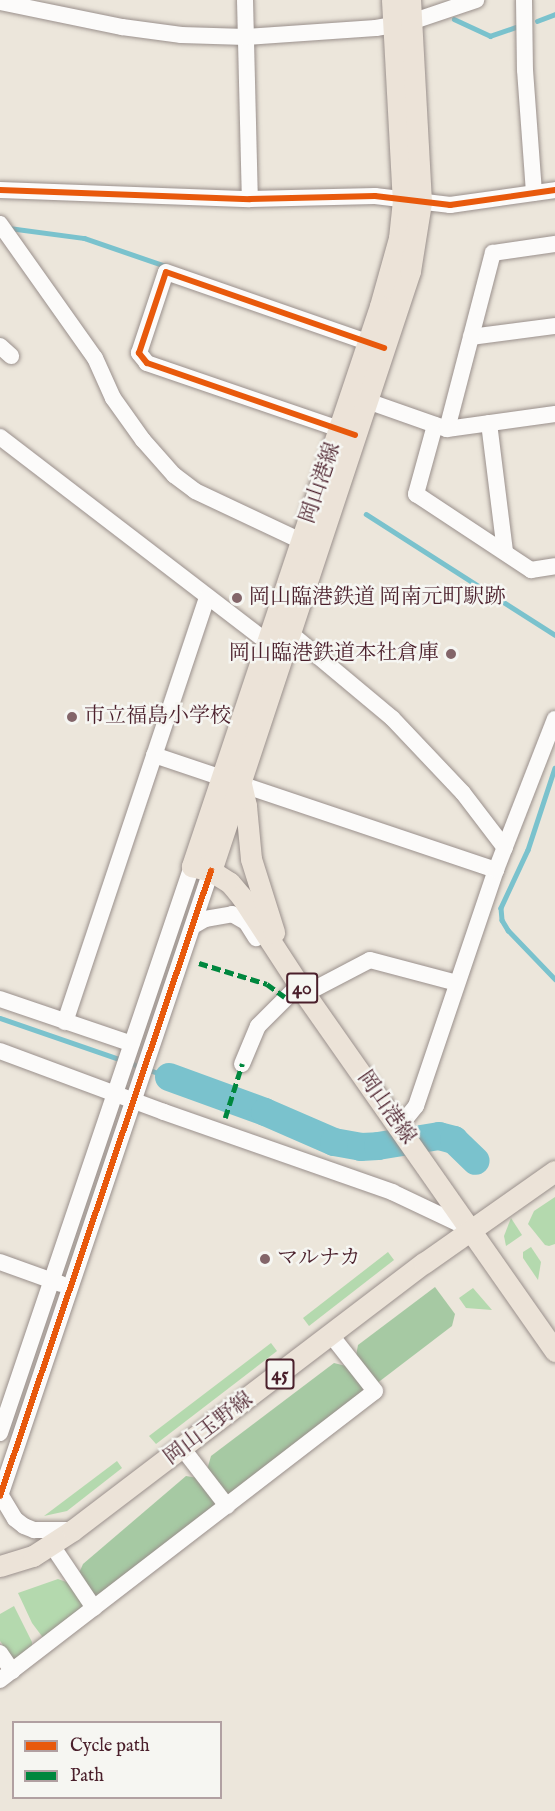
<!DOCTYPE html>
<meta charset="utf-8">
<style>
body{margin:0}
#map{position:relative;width:555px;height:1811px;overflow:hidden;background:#ece6db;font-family:"IM FELL English","Noto Serif JP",serif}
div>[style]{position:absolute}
.green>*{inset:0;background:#b4d9ae}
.forest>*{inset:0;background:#a6c9a3}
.stream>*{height:4.5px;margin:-2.25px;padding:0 2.25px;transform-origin:2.25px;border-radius:2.25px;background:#7ac2cd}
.river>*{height:28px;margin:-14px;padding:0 14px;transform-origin:14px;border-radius:14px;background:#7ac2cd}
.roads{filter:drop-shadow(0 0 2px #9a908c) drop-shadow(0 0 2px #9a908c)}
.minor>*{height:16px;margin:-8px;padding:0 8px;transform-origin:8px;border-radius:8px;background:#fcfbfa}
.major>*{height:21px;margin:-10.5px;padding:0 10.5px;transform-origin:10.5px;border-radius:10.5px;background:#ece3d8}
.quiet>*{height:4.5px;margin-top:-2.25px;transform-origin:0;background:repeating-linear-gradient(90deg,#00873e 0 9px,transparent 0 13.5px)}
.cycleway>*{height:6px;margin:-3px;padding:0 3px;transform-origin:3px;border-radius:3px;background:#e8590c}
.dots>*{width:16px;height:16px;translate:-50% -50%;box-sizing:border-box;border:3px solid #f6f6f2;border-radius:50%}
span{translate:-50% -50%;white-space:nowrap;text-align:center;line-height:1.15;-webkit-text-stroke:5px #f6f6f2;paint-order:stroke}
.shield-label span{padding:2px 4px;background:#f6f6f2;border:2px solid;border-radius:4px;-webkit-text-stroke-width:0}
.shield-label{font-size:20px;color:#4a1f2b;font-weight:700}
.street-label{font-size:21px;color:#4a1f2b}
.poi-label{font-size:21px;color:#4a1f2b}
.left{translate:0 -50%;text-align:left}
.right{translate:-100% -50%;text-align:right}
.legend{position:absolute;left:12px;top:1721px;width:210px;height:78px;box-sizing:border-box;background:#f6f6f2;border:2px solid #b1a0a2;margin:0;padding:8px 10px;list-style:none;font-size:18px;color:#4a1f2b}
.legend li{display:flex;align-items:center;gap:12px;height:30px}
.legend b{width:30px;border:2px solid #b1a0a2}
</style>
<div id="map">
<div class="green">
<div style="clip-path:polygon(555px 1197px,555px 1244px,549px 1246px,545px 1245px,528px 1224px,534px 1211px)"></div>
<div style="clip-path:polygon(511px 1218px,522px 1235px,506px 1246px,504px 1236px)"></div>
<div style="clip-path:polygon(531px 1247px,541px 1262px,538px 1280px,523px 1258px,523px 1252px)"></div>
<div style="clip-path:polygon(388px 1252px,394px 1260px,309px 1326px,303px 1318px)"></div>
<div style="clip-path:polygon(473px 1288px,492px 1310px,466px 1308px,459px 1298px)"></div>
<div style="clip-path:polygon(271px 1343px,277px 1351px,156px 1444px,149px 1436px)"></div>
<div style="clip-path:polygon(117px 1461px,122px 1468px,67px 1511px,44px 1516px)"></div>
<div style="clip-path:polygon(58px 1579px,69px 1583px,86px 1607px,44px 1639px,32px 1623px,18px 1593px)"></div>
<div style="clip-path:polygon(14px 1606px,32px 1642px,32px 1648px,18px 1659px,12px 1658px,0 1641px,0 1614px)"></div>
</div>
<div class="forest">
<div style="clip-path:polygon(435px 1287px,455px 1314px,452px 1326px,376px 1384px,356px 1356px,358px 1345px)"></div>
<div style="clip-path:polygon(334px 1363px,346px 1366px,365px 1391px,228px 1497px,207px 1470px,211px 1456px)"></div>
<div style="clip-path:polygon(186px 1476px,198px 1478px,219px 1506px,96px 1600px,79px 1573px,83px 1564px)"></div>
</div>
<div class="stream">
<div style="left:454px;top:19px;width:40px;rotate:25deg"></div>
<div style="left:490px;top:36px;width:28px;rotate:-19deg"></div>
<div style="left:537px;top:21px;width:19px;rotate:-21deg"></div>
<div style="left:9px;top:228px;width:76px;rotate:7.6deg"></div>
<div style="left:84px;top:238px;width:87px;rotate:18.9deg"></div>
<div style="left:366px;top:514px;width:224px;rotate:32.6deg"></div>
<div style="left:555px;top:768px;width:86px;rotate:108.2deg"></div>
<div style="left:528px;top:850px;width:64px;rotate:115deg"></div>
<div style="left:501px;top:908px;width:12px;rotate:85deg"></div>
<div style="left:502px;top:920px;width:12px;rotate:59deg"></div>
<div style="left:508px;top:930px;width:68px;rotate:46.2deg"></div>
<div style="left:0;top:1018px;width:129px;rotate:19deg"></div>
<div style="left:130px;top:1063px;width:41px;rotate:19.7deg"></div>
</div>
<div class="river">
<div style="left:169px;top:1077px;width:102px;rotate:20deg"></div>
<div style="left:265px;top:1112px;width:75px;rotate:23.5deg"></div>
<div style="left:334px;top:1142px;width:27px;rotate:10deg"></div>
<div style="left:361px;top:1147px;width:17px;rotate:-3deg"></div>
<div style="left:378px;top:1146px;width:62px;rotate:-9.3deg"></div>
<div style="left:439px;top:1136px;width:16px;rotate:15deg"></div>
<div style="left:454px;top:1140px;width:30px;rotate:44deg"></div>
</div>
<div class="roads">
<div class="minor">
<div style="left:245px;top:0;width:199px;rotate:88.6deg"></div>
<div style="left:524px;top:0;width:70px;rotate:89.2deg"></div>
<div style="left:525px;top:70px;width:123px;rotate:85.8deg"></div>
<div style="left:0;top:2px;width:125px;rotate:11.6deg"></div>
<div style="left:122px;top:27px;width:60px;rotate:7.7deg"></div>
<div style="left:181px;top:35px;width:65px;rotate:1.8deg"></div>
<div style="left:246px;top:37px;width:130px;rotate:-4deg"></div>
<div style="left:376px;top:28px;width:36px;rotate:-10deg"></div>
<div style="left:411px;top:22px;width:69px;rotate:-18.7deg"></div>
<div style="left:0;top:190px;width:250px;rotate:2.1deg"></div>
<div style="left:250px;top:199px;width:125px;rotate:-1.4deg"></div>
<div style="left:375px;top:196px;width:76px;rotate:6.8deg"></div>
<div style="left:450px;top:205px;width:106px;rotate:-8.1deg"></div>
<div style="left:0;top:224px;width:164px;rotate:54.7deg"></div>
<div style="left:95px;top:358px;width:44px;rotate:65.8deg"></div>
<div style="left:113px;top:398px;width:52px;rotate:54.5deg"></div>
<div style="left:143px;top:440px;width:47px;rotate:48.5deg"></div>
<div style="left:174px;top:475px;width:26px;rotate:37deg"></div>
<div style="left:195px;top:491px;width:129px;rotate:25.2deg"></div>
<div style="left:471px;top:337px;width:85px;rotate:-7.5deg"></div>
<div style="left:0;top:346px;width:15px;rotate:42deg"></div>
<div style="left:356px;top:397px;width:96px;rotate:19.4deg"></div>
<div style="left:447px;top:429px;width:109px;rotate:-7.9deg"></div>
<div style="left:489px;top:423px;width:130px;rotate:82.9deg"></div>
<div style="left:435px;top:425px;width:72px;rotate:105.4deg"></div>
<div style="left:416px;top:494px;width:138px;rotate:33.5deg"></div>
<div style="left:531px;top:570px;width:24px;rotate:-9deg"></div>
<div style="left:447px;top:429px;width:182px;rotate:-75.4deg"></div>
<div style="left:493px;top:253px;width:63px;rotate:-8.3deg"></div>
<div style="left:348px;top:432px;width:213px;rotate:-161.1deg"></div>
<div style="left:147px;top:363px;width:13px;rotate:-129deg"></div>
<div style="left:139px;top:353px;width:85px;rotate:-71.6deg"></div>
<div style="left:166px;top:272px;width:225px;rotate:19.2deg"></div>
<div style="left:0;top:437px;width:347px;rotate:37.5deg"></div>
<div style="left:283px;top:627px;width:142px;rotate:39.9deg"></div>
<div style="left:392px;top:718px;width:103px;rotate:46.6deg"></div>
<div style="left:463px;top:793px;width:69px;rotate:52.6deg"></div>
<div style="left:154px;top:755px;width:361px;rotate:18.6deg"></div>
<div style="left:193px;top:926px;width:14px;rotate:-30deg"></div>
<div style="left:205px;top:919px;width:27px;rotate:-10deg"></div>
<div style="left:232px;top:914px;width:16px;rotate:30deg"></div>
<div style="left:246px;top:922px;width:19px;rotate:58deg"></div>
<div style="left:305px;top:994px;width:73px;rotate:-27.6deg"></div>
<div style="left:370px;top:960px;width:90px;rotate:14.8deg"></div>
<div style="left:0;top:999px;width:139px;rotate:18.8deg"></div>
<div style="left:65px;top:1022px;width:448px;rotate:-71.5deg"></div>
<div style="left:0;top:1051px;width:175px;rotate:20.4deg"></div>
<div style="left:164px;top:1112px;width:242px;rotate:19.3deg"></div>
<div style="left:392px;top:1192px;width:86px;rotate:25.4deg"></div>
<div style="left:242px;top:1064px;width:41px;rotate:-67.2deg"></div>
<div style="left:258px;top:1026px;width:58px;rotate:-45deg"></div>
<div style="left:399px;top:1127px;width:27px;rotate:-51deg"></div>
<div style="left:416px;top:1106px;width:249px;rotate:-71.3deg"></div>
<div style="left:496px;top:870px;width:162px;rotate:-68.7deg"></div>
<div style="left:0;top:1262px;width:65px;rotate:19.8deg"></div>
<div style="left:0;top:1433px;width:599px;rotate:-71.29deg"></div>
<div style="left:183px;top:1449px;width:72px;rotate:52.3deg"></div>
<div style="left:0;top:1494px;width:29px;rotate:59deg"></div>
<div style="left:15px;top:1519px;width:11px;rotate:38deg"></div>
<div style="left:24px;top:1526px;width:11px;rotate:22deg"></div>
<div style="left:34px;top:1530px;width:39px"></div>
<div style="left:0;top:1496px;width:660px;rotate:-71.35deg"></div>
<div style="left:51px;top:1544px;width:77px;rotate:56.1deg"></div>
<div style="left:0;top:1653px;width:22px;rotate:56deg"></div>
<div style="left:0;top:1680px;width:473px;rotate:-37.6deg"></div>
<div style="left:375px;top:1391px;width:71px;rotate:-128.2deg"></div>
</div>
<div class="major">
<div style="left:392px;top:0;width:200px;rotate:86.9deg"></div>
<div style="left:403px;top:200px;width:38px;rotate:96deg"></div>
<div style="left:399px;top:238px;width:71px;rotate:105.6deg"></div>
<div style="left:380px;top:306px;width:591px;rotate:108.56deg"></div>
<div style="left:192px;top:866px;width:20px;rotate:15deg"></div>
<div style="left:211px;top:871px;width:22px;rotate:32deg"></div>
<div style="left:230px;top:883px;width:17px;rotate:50deg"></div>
<div style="left:241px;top:896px;width:117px;rotate:56.9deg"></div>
<div style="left:305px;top:994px;width:436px;rotate:55deg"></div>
<div style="left:241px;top:784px;width:23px;rotate:77deg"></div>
<div style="left:246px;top:806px;width:53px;rotate:84.6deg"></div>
<div style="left:251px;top:859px;width:77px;rotate:72.5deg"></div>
<div style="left:211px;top:871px;width:632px;rotate:-71.65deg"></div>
<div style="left:410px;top:271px;width:70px;rotate:-80.9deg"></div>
<div style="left:421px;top:202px;width:202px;rotate:-93.1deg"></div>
<div style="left:0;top:1566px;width:34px;rotate:-17deg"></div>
<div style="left:33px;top:1556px;width:48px;rotate:-33deg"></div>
<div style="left:73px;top:1530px;width:441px;rotate:-37.3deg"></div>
<div style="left:424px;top:1263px;width:160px;rotate:-35.1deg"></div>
</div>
</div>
<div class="quiet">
<div style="left:199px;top:963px;width:71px;rotate:17.2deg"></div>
<div style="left:267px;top:984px;width:22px;rotate:36deg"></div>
<div style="left:225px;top:1118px;width:57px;rotate:-72.5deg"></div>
</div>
<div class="cycleway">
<div style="left:0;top:190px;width:250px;rotate:2.1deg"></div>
<div style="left:250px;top:199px;width:125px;rotate:-1.4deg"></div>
<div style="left:375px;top:196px;width:76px;rotate:6.8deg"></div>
<div style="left:450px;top:205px;width:106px;rotate:-8.1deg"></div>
<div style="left:355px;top:435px;width:220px;rotate:-160.9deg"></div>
<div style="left:147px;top:363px;width:13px;rotate:-129deg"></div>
<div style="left:139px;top:353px;width:85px;rotate:-71.6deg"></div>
<div style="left:166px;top:272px;width:231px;rotate:19.2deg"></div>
<div style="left:0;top:1496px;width:660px;rotate:-71.35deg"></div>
</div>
<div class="dots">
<div style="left:237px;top:598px;background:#836569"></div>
<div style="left:451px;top:654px;background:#836569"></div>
<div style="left:72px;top:717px;background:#836569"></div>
<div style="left:265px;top:1259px;background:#836569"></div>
</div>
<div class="shield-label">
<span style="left:302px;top:988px">40</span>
<span style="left:280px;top:1374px">45</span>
</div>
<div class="street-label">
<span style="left:321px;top:483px;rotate:-71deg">岡山港線</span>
<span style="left:386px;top:1108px;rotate:55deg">岡山港線</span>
<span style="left:209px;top:1429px;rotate:-37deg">岡山玉野線</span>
</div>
<div class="poi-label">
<span class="left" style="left:249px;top:598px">岡山臨港鉄道 岡南元町駅跡</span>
<span class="right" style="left:439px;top:654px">岡山臨港鉄道本社倉庫</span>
<span class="left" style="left:84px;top:717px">市立福島小学校</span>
<span class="left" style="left:277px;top:1259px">マルナカ</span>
</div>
<ul class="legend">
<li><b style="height:8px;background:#e8590c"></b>Cycle path</li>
<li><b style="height:8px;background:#00873e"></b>Path</li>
</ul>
</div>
